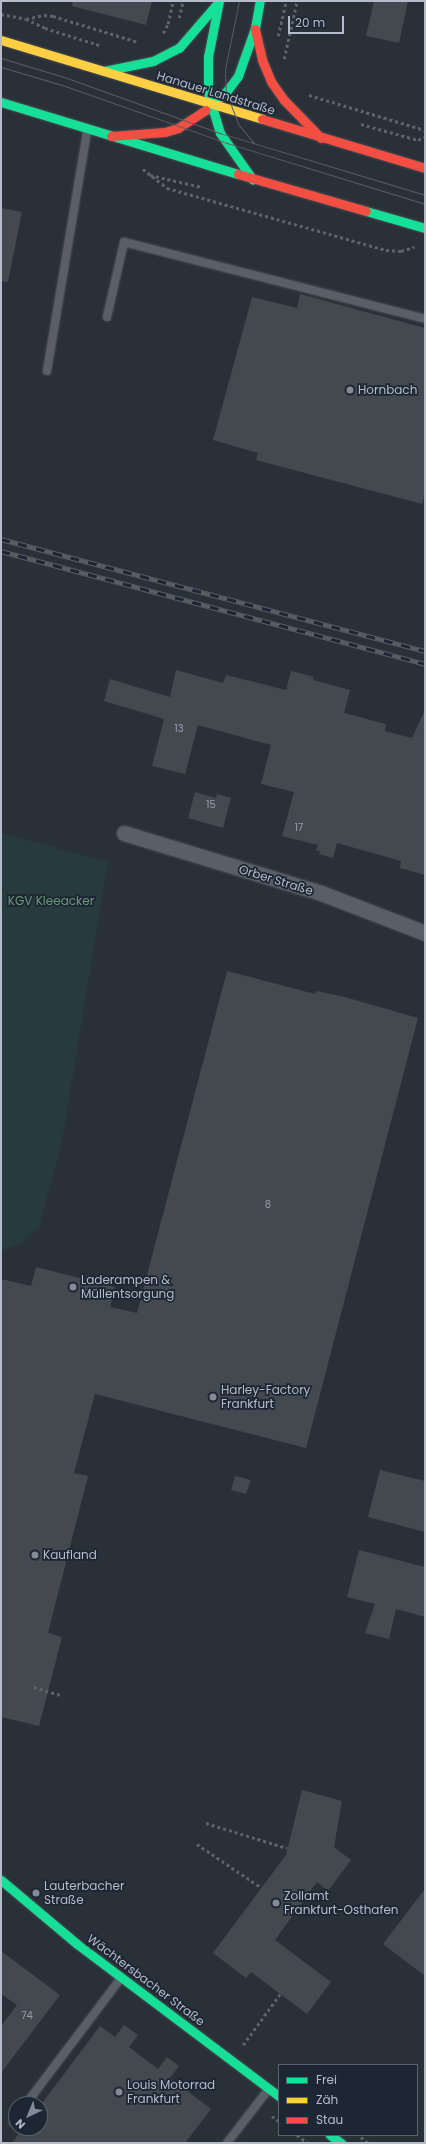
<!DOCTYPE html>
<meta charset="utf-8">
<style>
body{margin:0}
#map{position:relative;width:426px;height:2144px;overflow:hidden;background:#2a3038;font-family:Poppins,sans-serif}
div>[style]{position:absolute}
.green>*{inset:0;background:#273a3e}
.building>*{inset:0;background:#444950}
.path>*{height:2.5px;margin-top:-1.25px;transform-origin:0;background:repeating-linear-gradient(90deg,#5d636a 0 3px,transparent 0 6px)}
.roads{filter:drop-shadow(0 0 1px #484c53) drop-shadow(0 0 1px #484c53)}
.lane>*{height:8px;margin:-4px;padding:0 4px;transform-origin:4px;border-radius:4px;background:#5a5e66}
.street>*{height:15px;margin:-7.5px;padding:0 7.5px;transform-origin:7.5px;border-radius:7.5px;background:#5a5e66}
.fast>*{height:9px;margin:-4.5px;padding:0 4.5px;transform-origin:4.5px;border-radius:4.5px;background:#16e098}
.slow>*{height:9px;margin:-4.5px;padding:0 4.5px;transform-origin:4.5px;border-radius:4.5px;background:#ffcf43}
.jam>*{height:9px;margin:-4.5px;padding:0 4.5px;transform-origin:4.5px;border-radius:4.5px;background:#f24e42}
.tram>*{height:1px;margin:-0.5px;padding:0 0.5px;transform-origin:0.5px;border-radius:0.5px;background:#595d64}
.rail>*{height:4.5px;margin-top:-2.25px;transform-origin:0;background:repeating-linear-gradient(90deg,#1d2633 0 9px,#595d64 0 18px);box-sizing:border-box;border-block:1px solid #595d64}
.dots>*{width:11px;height:11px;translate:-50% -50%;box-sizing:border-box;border:2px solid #1d2633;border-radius:50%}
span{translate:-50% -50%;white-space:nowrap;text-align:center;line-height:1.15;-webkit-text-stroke:3.5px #1d2633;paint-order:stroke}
.number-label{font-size:10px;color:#989fab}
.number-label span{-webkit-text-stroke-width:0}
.street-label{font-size:12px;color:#b4bcc9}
.poi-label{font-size:12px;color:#b4bcc9}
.left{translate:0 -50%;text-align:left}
.park-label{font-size:12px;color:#6b9a76}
.frame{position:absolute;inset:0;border:2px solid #b4bcc9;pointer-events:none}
.legend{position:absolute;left:278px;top:2064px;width:140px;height:72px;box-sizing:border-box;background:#1d2633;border:1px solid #59626f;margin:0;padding:5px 7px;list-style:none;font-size:12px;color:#b4bcc9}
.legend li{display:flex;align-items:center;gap:8px;height:20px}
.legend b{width:20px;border:1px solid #59626f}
.north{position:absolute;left:8px;top:2096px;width:40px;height:40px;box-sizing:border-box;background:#1d2633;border:1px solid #59626f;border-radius:50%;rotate:224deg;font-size:11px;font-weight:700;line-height:16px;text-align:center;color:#b4bcc9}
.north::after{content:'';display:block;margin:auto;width:14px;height:18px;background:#848b96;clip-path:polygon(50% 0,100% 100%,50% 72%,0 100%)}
.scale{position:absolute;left:288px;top:16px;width:56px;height:18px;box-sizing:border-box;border:2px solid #b4bcc9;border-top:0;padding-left:5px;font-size:12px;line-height:14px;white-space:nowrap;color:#b4bcc9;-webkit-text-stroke:3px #1d2633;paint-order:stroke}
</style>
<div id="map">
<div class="green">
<div style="clip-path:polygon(1px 833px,108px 862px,62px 1142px,39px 1227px,23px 1242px,1px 1251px)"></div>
</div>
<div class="building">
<div style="clip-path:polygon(73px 1px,152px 1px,146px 25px,72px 6px)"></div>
<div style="clip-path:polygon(374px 1px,408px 1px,399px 43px,366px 36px)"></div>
<div style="clip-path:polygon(1px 208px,22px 212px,8px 282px,1px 281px)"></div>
<div style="clip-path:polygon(300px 294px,425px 328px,425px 493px,422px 504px,256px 460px,258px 453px,213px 440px,252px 297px,297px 308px)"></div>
<div style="clip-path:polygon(176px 670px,223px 683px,226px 675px,286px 690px,291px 671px,314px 677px,313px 680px,350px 690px,344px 713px,386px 724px,385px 731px,412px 738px,425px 710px,425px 875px,400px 868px,401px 861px,337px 843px,333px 858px,319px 854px,320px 851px,316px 850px,318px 845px,282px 836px,294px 792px,261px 784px,271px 745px,198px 725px,185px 774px,152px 766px,164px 719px,104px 701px,110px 679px,170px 697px)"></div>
<div style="clip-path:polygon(195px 792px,216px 798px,217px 794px,231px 798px,223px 828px,188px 818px)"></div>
<div style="clip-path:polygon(227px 971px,315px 994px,316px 991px,345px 997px,418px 1018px,306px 1448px,95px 1394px,74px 1473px,88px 1476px,48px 1633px,62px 1637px,39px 1726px,1px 1717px,1px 1279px,31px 1286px,36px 1267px,115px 1287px,110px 1307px,137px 1313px)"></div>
<div style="clip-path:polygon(380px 1470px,425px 1481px,425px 1532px,368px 1517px)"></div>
<div style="clip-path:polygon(235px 1476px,251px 1480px,246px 1494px,231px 1490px)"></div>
<div style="clip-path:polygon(359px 1550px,425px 1567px,425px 1617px,396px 1609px,389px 1639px,365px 1633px,375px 1604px,347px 1597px)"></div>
<div style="clip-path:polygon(302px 1790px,342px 1801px,334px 1847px,351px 1860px,328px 1891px,317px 1882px,275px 1940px,331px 1982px,307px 2014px,251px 1972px,246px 1978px,213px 1953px,286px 1855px)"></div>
<div style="clip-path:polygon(425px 1889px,425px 1976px,383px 1944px)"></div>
<div style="clip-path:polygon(1px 1951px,60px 1995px,1px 2073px,1px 2026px,17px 2005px,1px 1994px)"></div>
<div style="clip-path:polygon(124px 2025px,138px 2035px,129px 2047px,158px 2069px,167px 2057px,179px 2066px,170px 2078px,211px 2109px,185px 2143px,12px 2143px,23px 2128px,40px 2128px,40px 2106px,100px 2026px,115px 2037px)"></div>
</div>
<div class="path">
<div style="left:1px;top:14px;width:25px;rotate:11deg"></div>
<div style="left:26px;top:19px;width:18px;rotate:-13deg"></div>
<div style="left:44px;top:15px;width:9px;rotate:6deg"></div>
<div style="left:53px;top:16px;width:89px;rotate:17deg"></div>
<div style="left:179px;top:18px;width:17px;rotate:-77deg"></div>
<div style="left:26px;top:19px;width:21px;rotate:25deg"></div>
<div style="left:45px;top:28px;width:57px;rotate:17.5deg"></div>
<div style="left:163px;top:33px;width:10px;rotate:-61deg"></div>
<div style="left:168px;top:24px;width:24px;rotate:-78deg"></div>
<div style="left:278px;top:36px;width:36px;rotate:-77deg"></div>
<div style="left:284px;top:59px;width:59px;rotate:-77.4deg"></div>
<div style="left:309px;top:95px;width:121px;rotate:16.8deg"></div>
<div style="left:361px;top:124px;width:59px;rotate:15.7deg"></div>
<div style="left:418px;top:140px;width:8px;rotate:-23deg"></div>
<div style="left:143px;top:169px;width:31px;rotate:38deg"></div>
<div style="left:167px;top:188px;width:228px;rotate:15.8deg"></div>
<div style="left:386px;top:250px;width:15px;rotate:4deg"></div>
<div style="left:401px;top:251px;width:14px;rotate:-17deg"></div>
<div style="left:150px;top:175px;width:53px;rotate:13deg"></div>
<div style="left:34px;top:1687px;width:30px;rotate:17deg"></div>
<div style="left:206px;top:1823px;width:85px;rotate:17.2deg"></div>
<div style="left:197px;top:1844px;width:78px;rotate:34.1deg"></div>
<div style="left:243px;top:2045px;width:63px;rotate:-54deg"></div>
<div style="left:272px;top:2116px;width:9px;rotate:36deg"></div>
<div style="left:297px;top:2135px;width:14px;rotate:36deg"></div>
<div style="left:361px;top:2137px;width:9px;rotate:41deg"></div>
</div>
<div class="roads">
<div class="lane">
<div style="left:107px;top:317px;width:77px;rotate:-77.2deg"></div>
<div style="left:124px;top:242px;width:311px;rotate:14.3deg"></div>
<div style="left:47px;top:371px;width:243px;rotate:-80.5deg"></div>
<div style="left:26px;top:2104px;width:158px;rotate:-53deg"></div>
<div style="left:13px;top:2122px;width:6px;rotate:-59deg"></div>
<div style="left:227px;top:2143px;width:67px;rotate:-52.3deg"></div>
</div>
<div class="street">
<div style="left:124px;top:833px;width:206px;rotate:16.9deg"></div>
<div style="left:321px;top:893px;width:111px;rotate:21deg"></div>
</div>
<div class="fast">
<div style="left:219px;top:1px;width:57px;rotate:101.1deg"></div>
<div style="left:208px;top:57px;width:36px;rotate:90deg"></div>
<div style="left:208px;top:93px;width:42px;rotate:73.3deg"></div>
<div style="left:220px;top:133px;width:57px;rotate:54.9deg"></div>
<div style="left:104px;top:71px;width:50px;rotate:-11.5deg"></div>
<div style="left:153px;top:61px;width:29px;rotate:-27deg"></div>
<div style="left:179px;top:48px;width:57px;rotate:-49.3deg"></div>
<div style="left:1px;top:102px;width:248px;rotate:16.9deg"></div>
<div style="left:206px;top:110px;width:27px;rotate:-42deg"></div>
<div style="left:226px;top:92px;width:20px;rotate:-53deg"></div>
<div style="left:238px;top:76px;width:51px;rotate:-70.5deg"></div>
<div style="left:255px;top:28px;width:27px;rotate:-80deg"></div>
<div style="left:366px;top:211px;width:61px;rotate:16.1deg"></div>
<div style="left:1px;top:1880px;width:99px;rotate:40.1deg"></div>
<div style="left:77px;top:1944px;width:253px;rotate:37deg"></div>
<div style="left:330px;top:2135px;width:14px;rotate:36deg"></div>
</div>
<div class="slow">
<div style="left:1px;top:40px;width:273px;rotate:16.8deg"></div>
</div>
<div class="jam">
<div style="left:255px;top:29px;width:32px;rotate:77deg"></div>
<div style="left:262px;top:60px;width:25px;rotate:67deg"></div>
<div style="left:272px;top:83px;width:21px;rotate:55deg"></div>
<div style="left:284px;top:100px;width:53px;rotate:45.8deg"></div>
<div style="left:262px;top:119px;width:170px;rotate:16.7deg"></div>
<div style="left:111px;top:136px;width:54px;rotate:-4.2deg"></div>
<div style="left:165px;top:132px;width:14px;rotate:-17deg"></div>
<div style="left:178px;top:128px;width:33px;rotate:-33deg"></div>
<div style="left:238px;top:174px;width:133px;rotate:16.1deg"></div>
</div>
</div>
<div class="tram">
<div style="left:239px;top:1px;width:69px;rotate:101.6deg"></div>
<div style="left:225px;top:69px;width:23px;rotate:88deg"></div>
<div style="left:226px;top:92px;width:34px;rotate:69deg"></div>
<div style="left:238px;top:124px;width:25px;rotate:50deg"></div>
<div style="left:1px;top:58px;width:69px;rotate:16.9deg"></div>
<div style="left:67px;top:78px;width:163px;rotate:19.8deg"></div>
<div style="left:220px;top:133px;width:214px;rotate:16.8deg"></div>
<div style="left:1px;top:67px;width:67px;rotate:16.5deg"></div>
<div style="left:65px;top:86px;width:172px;rotate:19.4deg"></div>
<div style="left:227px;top:143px;width:207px;rotate:17.1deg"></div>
</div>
<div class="rail">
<div style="left:1px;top:539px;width:439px;rotate:14.8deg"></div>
<div style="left:1px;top:551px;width:439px;rotate:14.9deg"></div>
</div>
<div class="dots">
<div style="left:350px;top:390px;background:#848b96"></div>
<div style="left:73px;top:1287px;background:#848b96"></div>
<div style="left:213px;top:1397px;background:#848b96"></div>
<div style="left:35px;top:1555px;background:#848b96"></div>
<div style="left:36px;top:1893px;background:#848b96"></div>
<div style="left:276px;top:1903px;background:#848b96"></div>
<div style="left:119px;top:2092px;background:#848b96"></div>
</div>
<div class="number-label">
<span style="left:179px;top:729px">13</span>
<span style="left:211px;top:805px">15</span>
<span style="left:299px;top:828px">17</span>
<span style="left:268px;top:1205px">8</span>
<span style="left:27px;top:2016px">74</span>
</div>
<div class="street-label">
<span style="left:216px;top:93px;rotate:17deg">Hanauer Landstraße</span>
<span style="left:276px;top:880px;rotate:17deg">Orber Straße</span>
<span style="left:146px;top:1980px;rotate:37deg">Wächtersbacher Straße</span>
</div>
<div class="poi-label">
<span class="left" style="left:358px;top:390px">Hornbach</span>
<span class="left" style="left:81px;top:1287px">Laderampen &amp;<br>Müllentsorgung</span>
<span class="left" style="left:221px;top:1397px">Harley-Factory<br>Frankfurt</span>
<span class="left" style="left:43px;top:1555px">Kaufland</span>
<span class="left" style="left:44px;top:1893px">Lauterbacher<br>Straße</span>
<span class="left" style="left:284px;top:1903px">Zollamt<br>Frankfurt-Osthafen</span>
<span class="left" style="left:127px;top:2092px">Louis Motorrad<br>Frankfurt</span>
</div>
<div class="park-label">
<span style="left:51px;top:901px">KGV Kleeacker</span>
</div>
<div class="frame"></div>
<ul class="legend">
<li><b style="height:5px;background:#16e098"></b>Frei</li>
<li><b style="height:5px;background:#ffcf43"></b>Zäh</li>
<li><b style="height:5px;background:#f24e42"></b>Stau</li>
</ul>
<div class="north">N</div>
<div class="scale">20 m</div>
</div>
